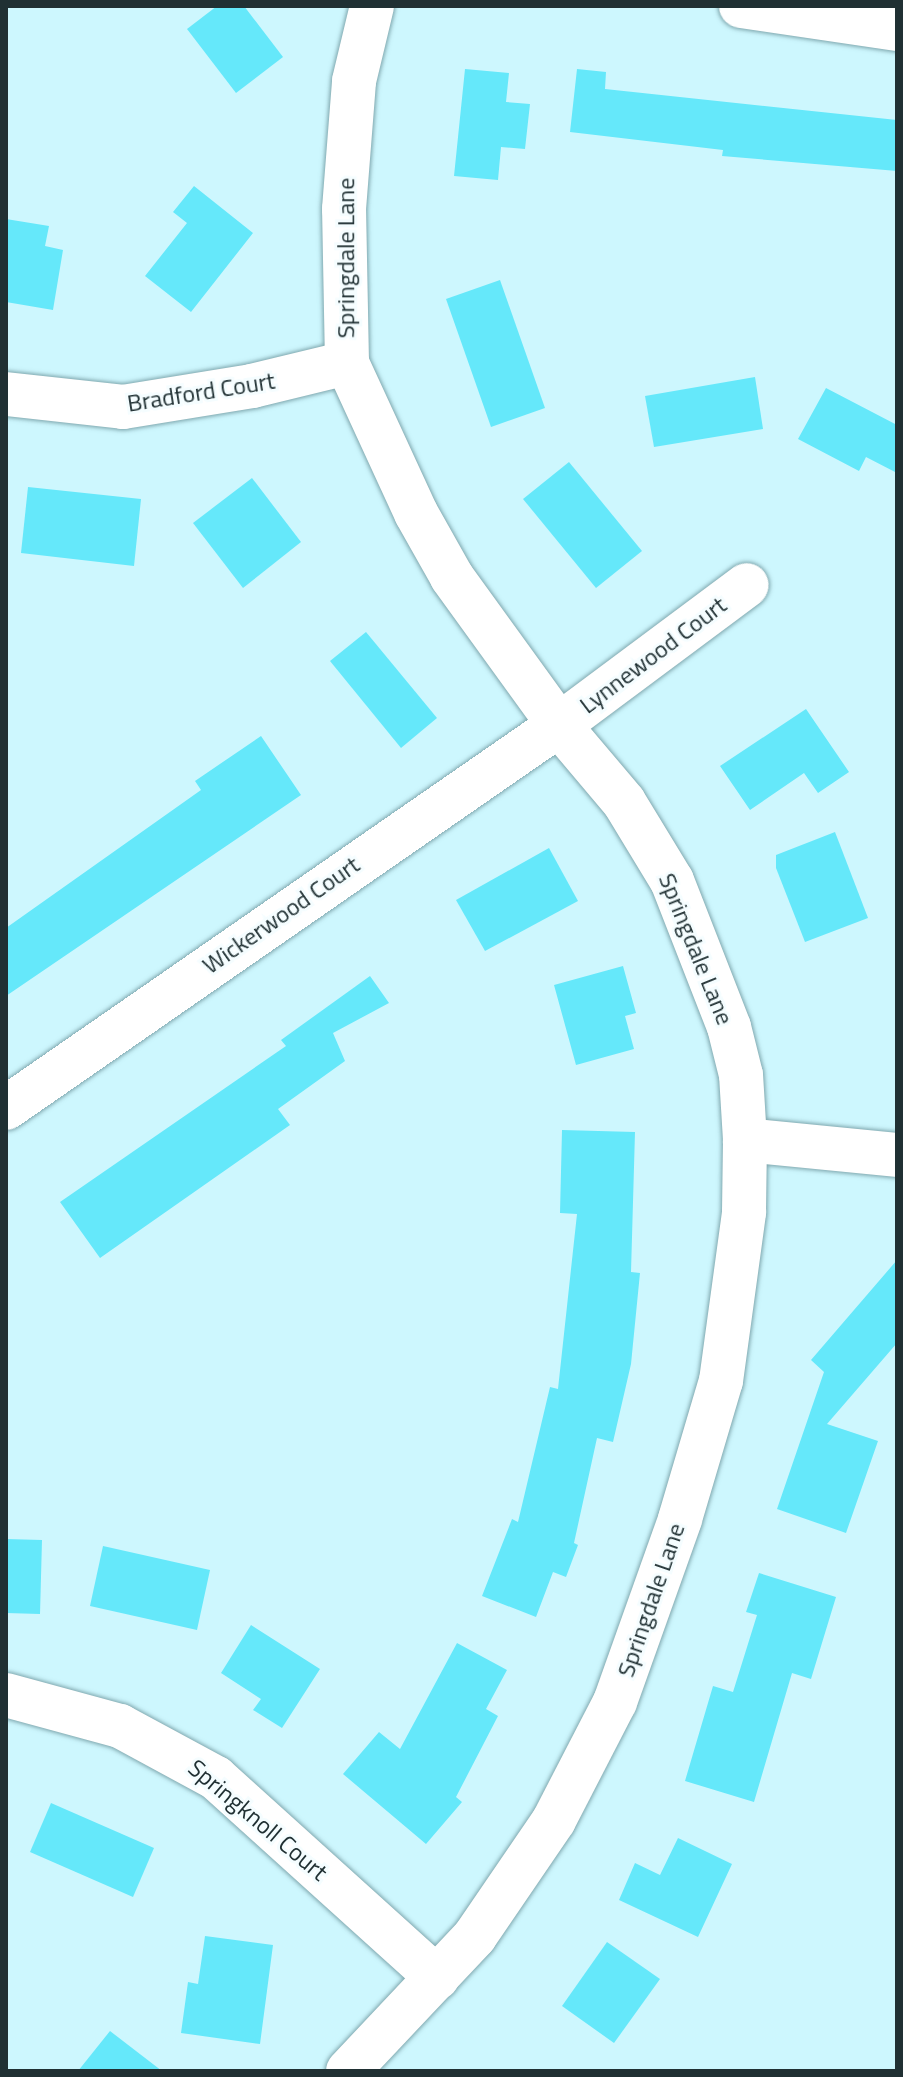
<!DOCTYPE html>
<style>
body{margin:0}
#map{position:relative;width:903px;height:2077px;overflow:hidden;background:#cdf7fe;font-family:"Titillium Web",sans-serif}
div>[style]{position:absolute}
.building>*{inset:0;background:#65e8fa}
.roads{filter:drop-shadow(0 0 2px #80a8af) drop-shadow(0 0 2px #80a8af)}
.minor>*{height:44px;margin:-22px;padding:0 22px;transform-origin:22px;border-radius:22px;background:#fff}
span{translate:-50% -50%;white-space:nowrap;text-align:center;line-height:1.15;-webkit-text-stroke:6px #f5fdff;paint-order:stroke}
.street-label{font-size:24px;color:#203033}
.frame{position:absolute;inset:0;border:8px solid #203033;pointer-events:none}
</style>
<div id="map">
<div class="building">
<div style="clip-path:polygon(217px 6px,244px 6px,283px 57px,236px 93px,187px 29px)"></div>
<div style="clip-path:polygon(465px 69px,509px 73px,506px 102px,530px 104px,525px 149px,501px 147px,498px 180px,454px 176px)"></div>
<div style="clip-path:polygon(577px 69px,606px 72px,605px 89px,897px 120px,897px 171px,722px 156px,723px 150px,570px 132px)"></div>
<div style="clip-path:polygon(194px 186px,253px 233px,191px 312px,145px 276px,187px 223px,173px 212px)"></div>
<div style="clip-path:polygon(6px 219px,49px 226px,45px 246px,63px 250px,53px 310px,6px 302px)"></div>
<div style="clip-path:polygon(500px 280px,545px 408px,491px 427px,446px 299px)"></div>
<div style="clip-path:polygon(755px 377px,763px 429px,654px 447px,645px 396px)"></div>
<div style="clip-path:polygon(826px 388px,897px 425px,897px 473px,866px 457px,859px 471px,798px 439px)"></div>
<div style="clip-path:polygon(569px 462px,642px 551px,596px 588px,523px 499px)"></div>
<div style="clip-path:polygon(252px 478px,301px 542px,243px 588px,193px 523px)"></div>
<div style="clip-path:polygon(28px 487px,141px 499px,134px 566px,21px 553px)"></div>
<div style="clip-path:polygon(366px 632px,437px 718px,401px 748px,330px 661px)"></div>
<div style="clip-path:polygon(806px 709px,849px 772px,818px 793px,804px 773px,750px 810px,720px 766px)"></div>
<div style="clip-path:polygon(261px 736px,301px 795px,6px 996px,6px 928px,201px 790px,195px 781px)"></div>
<div style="clip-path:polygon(835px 832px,868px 918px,805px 942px,776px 868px,776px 855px)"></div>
<div style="clip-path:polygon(549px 848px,578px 901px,485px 951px,456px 900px)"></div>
<div style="clip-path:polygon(623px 966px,636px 1013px,625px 1016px,634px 1049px,576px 1065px,554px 985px)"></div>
<div style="clip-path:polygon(370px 976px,389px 1003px,333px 1033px,345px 1061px,278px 1109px,290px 1125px,100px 1258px,60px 1202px,286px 1046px,281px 1040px)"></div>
<div style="clip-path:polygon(562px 1130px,635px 1132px,631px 1272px,640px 1273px,631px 1364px,613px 1442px,597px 1438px,574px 1543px,578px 1545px,566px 1577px,553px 1572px,536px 1617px,482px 1596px,512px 1519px,518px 1522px,550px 1387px,558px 1389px,577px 1214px,560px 1213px)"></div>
<div style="clip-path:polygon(897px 1260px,897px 1343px,827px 1424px,878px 1441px,846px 1533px,777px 1509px,824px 1372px,811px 1360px)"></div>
<div style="clip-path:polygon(6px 1539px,42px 1540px,40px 1614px,6px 1613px)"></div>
<div style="clip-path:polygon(103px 1546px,210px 1570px,197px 1630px,90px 1606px)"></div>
<div style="clip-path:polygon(759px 1573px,836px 1597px,811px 1679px,792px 1673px,754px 1802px,685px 1781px,713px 1686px,733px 1692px,757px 1615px,746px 1612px)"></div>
<div style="clip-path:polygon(251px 1625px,320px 1669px,282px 1728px,253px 1710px,261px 1699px,221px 1673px)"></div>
<div style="clip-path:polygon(457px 1643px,507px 1670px,486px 1709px,498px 1716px,456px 1797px,462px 1802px,426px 1844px,343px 1774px,379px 1732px,400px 1749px)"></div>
<div style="clip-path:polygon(51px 1803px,154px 1848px,133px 1897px,30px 1852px)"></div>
<div style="clip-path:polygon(678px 1838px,732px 1864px,698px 1937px,619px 1900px,635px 1863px,660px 1875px)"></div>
<div style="clip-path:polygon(205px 1936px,273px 1945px,260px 2044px,181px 2033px,188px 1982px,198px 1984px)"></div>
<div style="clip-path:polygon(607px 1942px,660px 1979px,614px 2043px,562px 2006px)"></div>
<div style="clip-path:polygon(110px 2031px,162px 2071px,78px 2071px)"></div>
</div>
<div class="roads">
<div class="minor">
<div style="left:741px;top:6px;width:158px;rotate:8.4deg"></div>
<div style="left:6px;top:394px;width:118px;rotate:6.3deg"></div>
<div style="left:123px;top:407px;width:131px;rotate:-9.2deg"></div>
<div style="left:252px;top:386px;width:98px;rotate:-13.6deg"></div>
<div style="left:6px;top:1108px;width:673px;rotate:-34.71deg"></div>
<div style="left:559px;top:725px;width:234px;rotate:-36.7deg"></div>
<div style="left:745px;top:1140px;width:153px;rotate:5.6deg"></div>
<div style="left:6px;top:1695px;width:118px;rotate:15.2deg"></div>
<div style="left:120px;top:1726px;width:109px;rotate:28.4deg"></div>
<div style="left:216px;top:1778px;width:298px;rotate:42.1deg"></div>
<div style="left:348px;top:2071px;width:185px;rotate:-46.7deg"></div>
<div style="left:475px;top:1936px;width:140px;rotate:-55.7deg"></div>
<div style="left:554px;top:1820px;width:133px;rotate:-62.7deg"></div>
<div style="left:615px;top:1702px;width:194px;rotate:-70.4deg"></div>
<div style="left:680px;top:1519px;width:144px;rotate:-73.5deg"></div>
<div style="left:721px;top:1381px;width:171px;rotate:-82.2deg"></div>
<div style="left:744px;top:1212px;width:72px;rotate:-89.2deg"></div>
<div style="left:745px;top:1140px;width:65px;rotate:-93.5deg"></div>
<div style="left:741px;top:1075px;width:49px;rotate:-104deg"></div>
<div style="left:729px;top:1027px;width:157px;rotate:-111.3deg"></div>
<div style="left:672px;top:881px;width:92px;rotate:-121.3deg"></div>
<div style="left:624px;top:802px;width:101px;rotate:-130.2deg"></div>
<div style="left:559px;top:725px;width:183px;rotate:-125.9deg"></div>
<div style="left:452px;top:577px;width:73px;rotate:-119.4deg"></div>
<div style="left:416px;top:513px;width:165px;rotate:-114.7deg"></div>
<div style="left:347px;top:363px;width:154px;rotate:-91.1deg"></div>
<div style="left:344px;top:209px;width:128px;rotate:-85.5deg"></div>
<div style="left:354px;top:81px;width:77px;rotate:-76.5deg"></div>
</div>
</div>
<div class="street-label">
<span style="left:346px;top:258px;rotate:-90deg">Springdale Lane</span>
<span style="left:201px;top:392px;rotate:-9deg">Bradford Court</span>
<span style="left:653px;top:655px;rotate:-37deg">Lynnewood Court</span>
<span style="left:281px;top:915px;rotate:-35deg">Wickerwood Court</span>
<span style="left:696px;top:949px;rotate:68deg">Springdale Lane</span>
<span style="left:651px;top:1600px;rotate:-71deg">Springdale Lane</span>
<span style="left:258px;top:1820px;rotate:40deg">Springknoll Court</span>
</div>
<div class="frame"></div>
</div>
